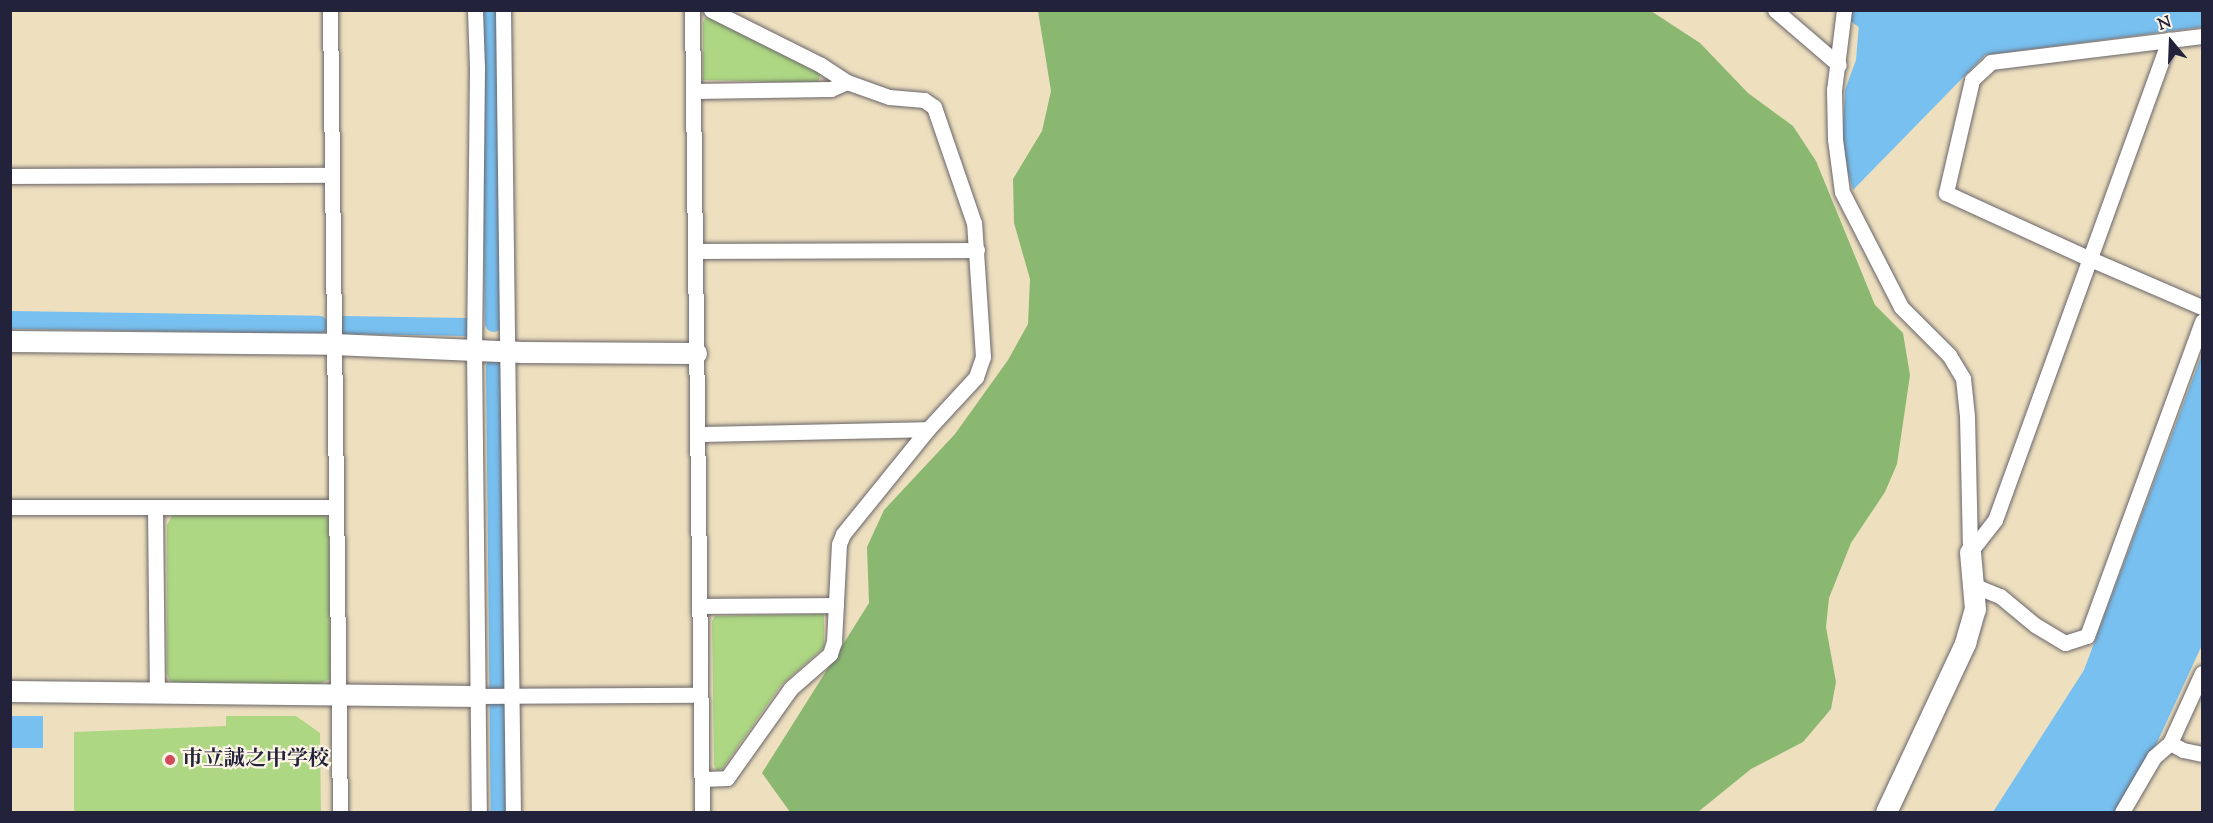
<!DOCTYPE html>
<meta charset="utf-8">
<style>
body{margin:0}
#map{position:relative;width:2213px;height:823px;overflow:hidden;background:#eee0bf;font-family:"Sorts Mill Goudy","Noto Serif JP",serif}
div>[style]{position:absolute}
.green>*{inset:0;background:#add783}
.forest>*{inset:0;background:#8ab871}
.water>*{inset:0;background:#78c0f0}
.canal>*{height:18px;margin:-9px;padding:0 9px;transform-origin:9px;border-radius:9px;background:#78c0f0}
.roads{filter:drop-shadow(0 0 2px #696469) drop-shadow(0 0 2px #696469)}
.street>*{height:15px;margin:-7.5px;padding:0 7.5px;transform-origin:7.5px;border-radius:7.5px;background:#fff}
.secondary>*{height:21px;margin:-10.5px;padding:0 10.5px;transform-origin:10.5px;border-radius:10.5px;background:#fff}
.dots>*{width:16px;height:16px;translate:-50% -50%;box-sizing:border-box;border:3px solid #fcf5e5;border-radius:50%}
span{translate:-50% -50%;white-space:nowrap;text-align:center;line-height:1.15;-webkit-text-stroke:4.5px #fcf5e5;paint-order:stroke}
.poi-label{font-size:21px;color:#22223b;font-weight:700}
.left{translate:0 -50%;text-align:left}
.frame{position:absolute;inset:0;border:12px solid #22223b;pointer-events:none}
.north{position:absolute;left:2141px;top:12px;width:60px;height:60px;-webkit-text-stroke:4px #fcf5e5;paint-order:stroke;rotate:341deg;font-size:16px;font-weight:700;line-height:24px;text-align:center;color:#22223b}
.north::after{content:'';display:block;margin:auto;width:21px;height:27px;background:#22223b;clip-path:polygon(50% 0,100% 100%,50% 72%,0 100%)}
</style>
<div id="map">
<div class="green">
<div style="clip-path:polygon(711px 17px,821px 72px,818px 83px,703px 80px,703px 23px,705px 18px)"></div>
<div style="clip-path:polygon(320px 512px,329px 520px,330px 679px,316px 685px,176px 683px,169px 680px,167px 673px,167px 525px,173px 514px)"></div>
<div style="clip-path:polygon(824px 614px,824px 647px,781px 685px,723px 768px,717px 771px,714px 765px,712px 621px,715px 616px)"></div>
<div style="clip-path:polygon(226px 716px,296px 716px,320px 733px,321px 812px,74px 812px,74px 732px,226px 726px)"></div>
</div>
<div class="forest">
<div style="clip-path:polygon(1038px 11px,1651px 11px,1700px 43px,1748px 93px,1793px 126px,1816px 161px,1875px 305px,1903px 333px,1910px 375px,1897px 464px,1885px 492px,1851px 543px,1829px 598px,1826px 627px,1836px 682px,1831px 709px,1803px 742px,1751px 769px,1698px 812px,790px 812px,762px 773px,869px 603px,867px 547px,884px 510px,955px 434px,1008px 360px,1028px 324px,1030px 279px,1014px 223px,1013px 179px,1042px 131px,1051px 91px)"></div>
</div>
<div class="water">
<div style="clip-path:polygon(1860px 11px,2202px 11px,2202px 27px,1985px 55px,1853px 190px,1842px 152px,1845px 90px,1856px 60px)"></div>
<div style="clip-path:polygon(2202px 354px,2202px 645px,2155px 747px,2116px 812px,1993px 812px,2084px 670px)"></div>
<div style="clip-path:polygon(11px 716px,43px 716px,43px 748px,11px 748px)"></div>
</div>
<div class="canal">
<div style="left:491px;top:10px;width:313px;rotate:89.5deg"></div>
<div style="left:1851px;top:10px;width:34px;rotate:37deg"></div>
<div style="left:10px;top:320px;width:309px;rotate:0.9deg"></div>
<div style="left:344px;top:325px;width:123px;rotate:0.9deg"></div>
<div style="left:495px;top:367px;width:445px;rotate:89.4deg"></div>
</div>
<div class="roads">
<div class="street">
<div style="left:330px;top:10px;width:802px;rotate:89.29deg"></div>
<div style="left:475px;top:10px;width:58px;rotate:88deg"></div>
<div style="left:477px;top:68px;width:281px;rotate:90.6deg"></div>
<div style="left:474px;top:349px;width:463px;rotate:89.4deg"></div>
<div style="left:503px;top:10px;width:802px;rotate:89.29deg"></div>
<div style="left:692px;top:10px;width:802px;rotate:89.29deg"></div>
<div style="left:1775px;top:10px;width:84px;rotate:40.7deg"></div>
<div style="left:1844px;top:10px;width:81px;rotate:97.1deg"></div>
<div style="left:1834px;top:90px;width:49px;rotate:88.8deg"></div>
<div style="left:1835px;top:139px;width:53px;rotate:82.5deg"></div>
<div style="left:1842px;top:192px;width:129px;rotate:62.8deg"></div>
<div style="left:1901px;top:307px;width:68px;rotate:45deg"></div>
<div style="left:1949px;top:355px;width:27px;rotate:59deg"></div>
<div style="left:1963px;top:378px;width:38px;rotate:84deg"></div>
<div style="left:1967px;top:416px;width:136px;rotate:88.7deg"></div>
<div style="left:2202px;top:36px;width:213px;rotate:173deg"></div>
<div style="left:1991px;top:62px;width:26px;rotate:137deg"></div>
<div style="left:1972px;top:80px;width:116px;rotate:103deg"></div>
<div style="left:1946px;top:193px;width:156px;rotate:24.6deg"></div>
<div style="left:2088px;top:258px;width:124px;rotate:23.3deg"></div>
<div style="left:693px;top:91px;width:138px;rotate:-0.8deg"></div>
<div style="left:831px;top:89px;width:17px;rotate:-24deg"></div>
<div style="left:10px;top:176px;width:322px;rotate:-0.2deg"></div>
<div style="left:695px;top:251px;width:282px;rotate:-0.2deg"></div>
<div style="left:698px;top:434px;width:230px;rotate:-1.2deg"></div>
<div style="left:10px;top:507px;width:325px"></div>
<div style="left:155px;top:508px;width:184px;rotate:89.4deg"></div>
<div style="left:1970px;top:552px;width:41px;rotate:-52deg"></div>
<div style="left:1995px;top:520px;width:511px;rotate:-70.07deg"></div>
<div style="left:1975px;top:586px;width:27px;rotate:22deg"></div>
<div style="left:2000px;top:596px;width:45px;rotate:39.6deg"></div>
<div style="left:2035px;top:625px;width:35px;rotate:31deg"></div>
<div style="left:2065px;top:643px;width:23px;rotate:-18deg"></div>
<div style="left:2087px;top:636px;width:335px;rotate:-69.9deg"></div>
<div style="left:699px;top:606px;width:137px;rotate:-0.4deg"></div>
<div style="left:478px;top:696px;width:221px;rotate:-0.3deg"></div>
<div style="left:2170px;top:743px;width:15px;rotate:28deg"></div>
<div style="left:2183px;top:750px;width:19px;rotate:12deg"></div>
<div style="left:702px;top:779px;width:25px;rotate:-2deg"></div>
<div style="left:727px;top:778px;width:110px;rotate:-54.6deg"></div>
<div style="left:791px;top:688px;width:52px;rotate:-41.1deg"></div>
<div style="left:830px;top:654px;width:13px;rotate:-72deg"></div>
<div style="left:834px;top:642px;width:98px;rotate:-87.1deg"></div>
<div style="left:839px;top:544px;width:11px;rotate:-68deg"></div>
<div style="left:843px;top:534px;width:135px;rotate:-51deg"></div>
<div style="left:928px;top:429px;width:71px;rotate:-47.3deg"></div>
<div style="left:976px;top:377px;width:21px;rotate:-71deg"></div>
<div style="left:983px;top:357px;width:134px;rotate:-93.8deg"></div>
<div style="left:974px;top:223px;width:123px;rotate:-109deg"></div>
<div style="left:934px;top:107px;width:12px;rotate:-145deg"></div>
<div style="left:924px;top:100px;width:35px;rotate:-175deg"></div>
<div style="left:889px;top:97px;width:45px;rotate:-160.3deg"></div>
<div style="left:847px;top:82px;width:31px;rotate:-147deg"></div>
<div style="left:821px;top:65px;width:123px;rotate:-153.4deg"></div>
<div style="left:2122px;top:812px;width:64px;rotate:-59.8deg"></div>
<div style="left:2154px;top:757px;width:21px;rotate:-41deg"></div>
<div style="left:2170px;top:743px;width:77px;rotate:-65.4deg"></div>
</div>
<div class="secondary">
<div style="left:10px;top:341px;width:323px;rotate:0.5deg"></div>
<div style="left:333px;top:344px;width:189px;rotate:2.4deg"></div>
<div style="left:522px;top:352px;width:174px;rotate:0.3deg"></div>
<div style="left:10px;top:691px;width:468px;rotate:0.6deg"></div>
<div style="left:1886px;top:812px;width:187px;rotate:-64.9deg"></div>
<div style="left:1965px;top:643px;width:35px;rotate:-74deg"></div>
<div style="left:1975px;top:609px;width:57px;rotate:-95deg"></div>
</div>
</div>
<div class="dots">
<div style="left:170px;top:760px;background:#d1495b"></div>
</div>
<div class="poi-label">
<span class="left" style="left:182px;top:760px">市立誠之中学校</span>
</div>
<div class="frame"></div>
<div class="north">N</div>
</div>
